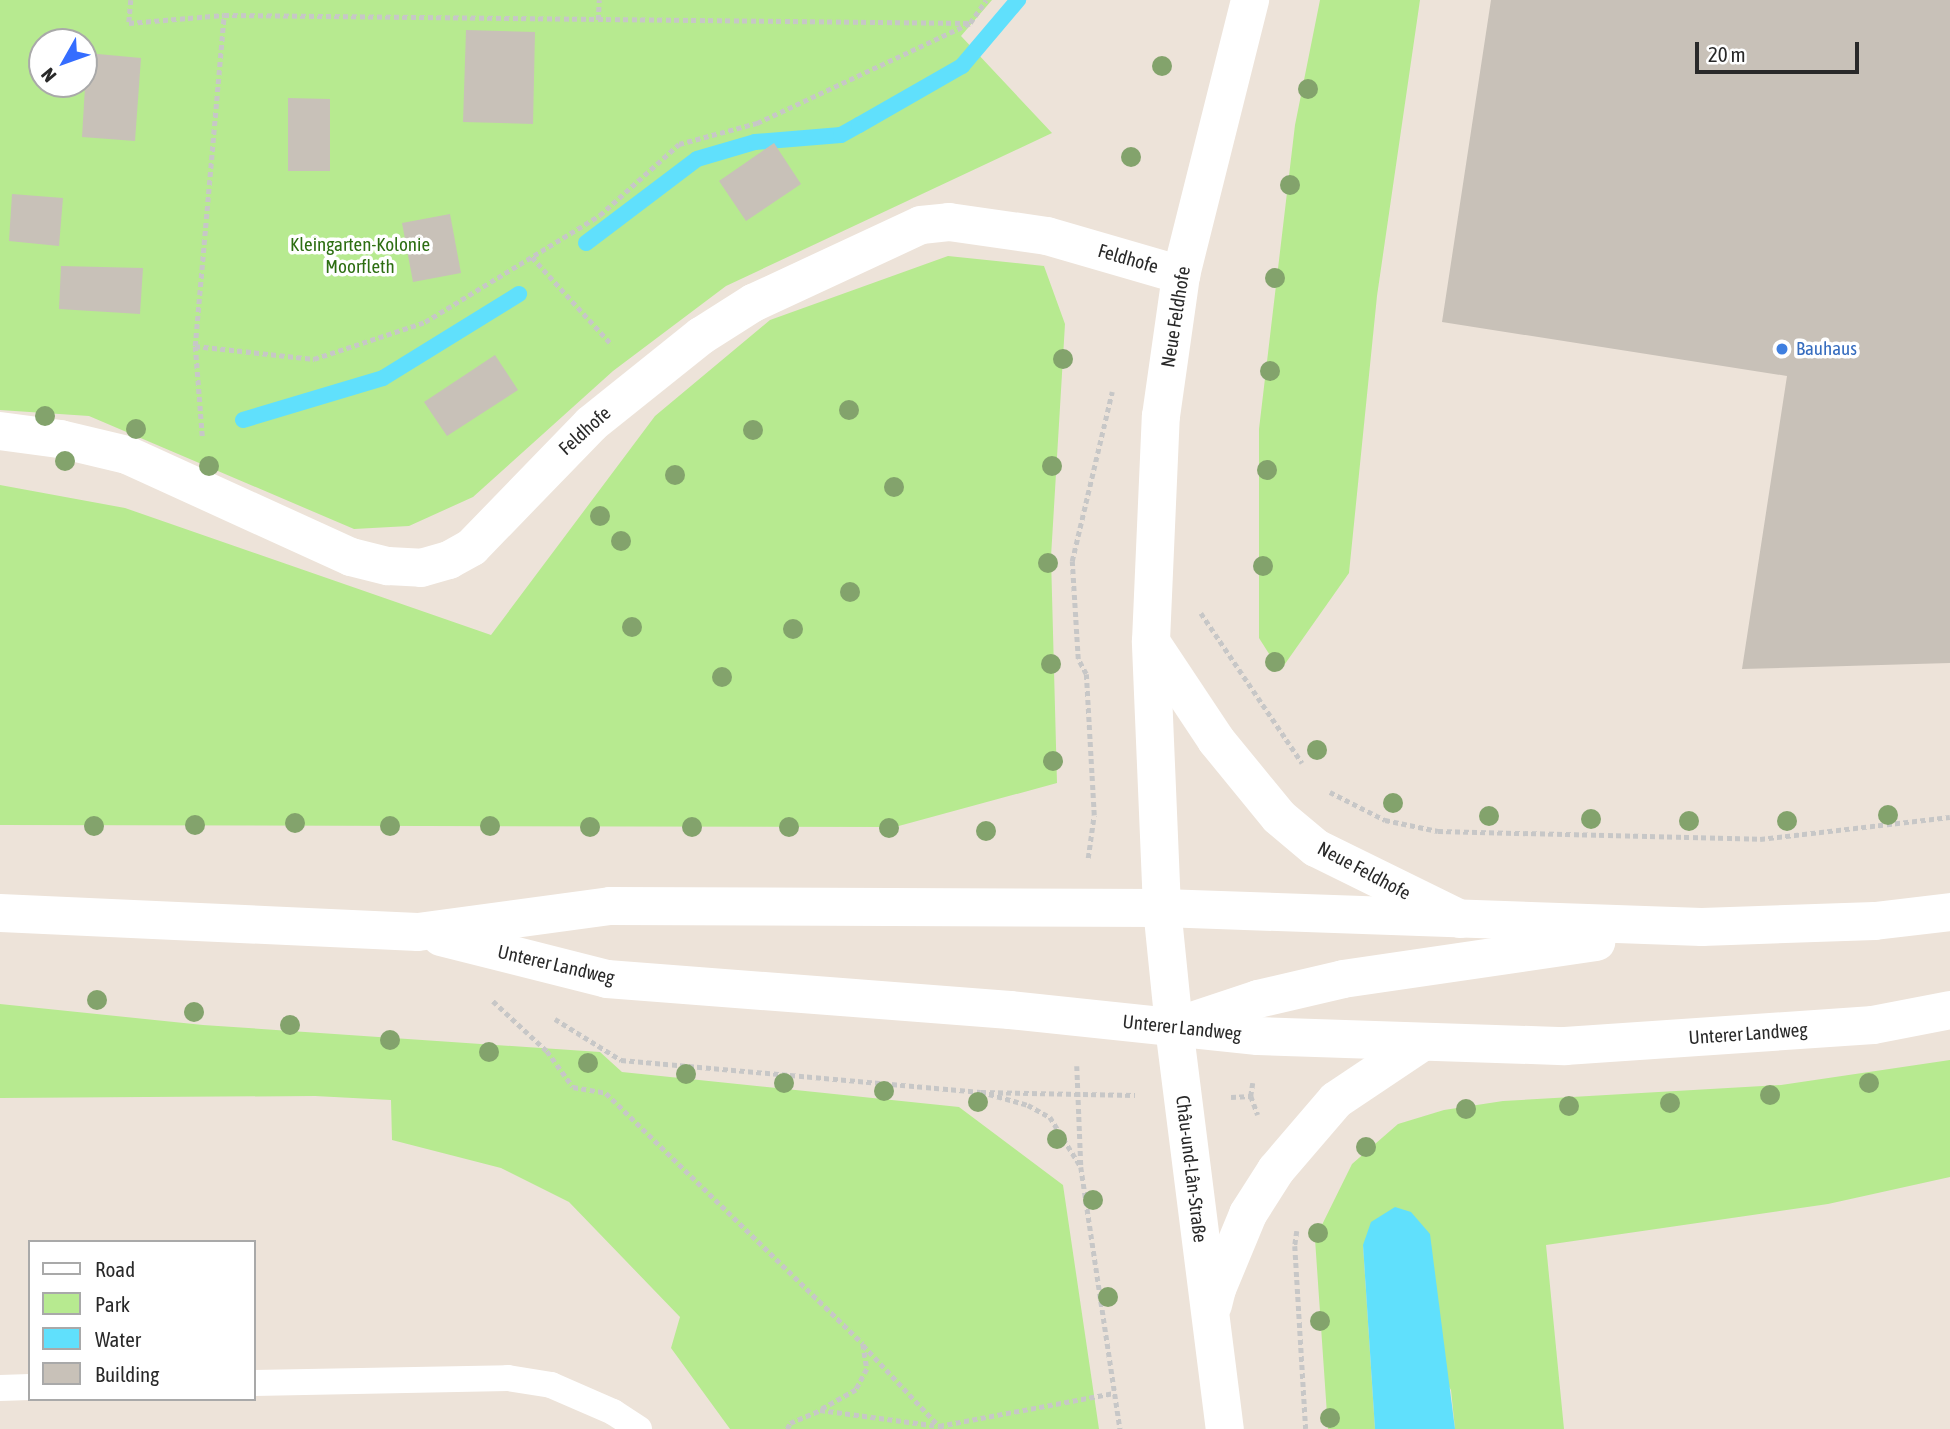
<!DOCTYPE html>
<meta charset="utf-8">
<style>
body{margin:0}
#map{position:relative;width:1950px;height:1429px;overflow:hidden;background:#ede3d9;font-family:"Asap Condensed",sans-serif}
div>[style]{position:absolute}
.green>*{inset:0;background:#b7ea90}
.water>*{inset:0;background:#60e0fc}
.stream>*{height:16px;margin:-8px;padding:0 8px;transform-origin:8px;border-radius:8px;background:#60e0fc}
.building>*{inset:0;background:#c8c1b8}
.path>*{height:4.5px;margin-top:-2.25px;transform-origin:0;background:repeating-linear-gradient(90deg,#c7c7c7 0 5px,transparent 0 8.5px)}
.service>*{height:26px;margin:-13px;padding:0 13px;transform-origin:13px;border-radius:13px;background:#fff}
.minor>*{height:38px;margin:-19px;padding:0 19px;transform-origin:19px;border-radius:19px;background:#fff}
.tertiary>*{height:38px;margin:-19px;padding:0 19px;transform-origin:19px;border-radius:19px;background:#fff}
.secondary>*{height:38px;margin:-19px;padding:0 19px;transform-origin:19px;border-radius:19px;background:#fff}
.trees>*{width:20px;height:20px;margin:-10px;border-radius:50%;background:#83a36c}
.dots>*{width:19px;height:19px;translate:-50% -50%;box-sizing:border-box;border:4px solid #fff;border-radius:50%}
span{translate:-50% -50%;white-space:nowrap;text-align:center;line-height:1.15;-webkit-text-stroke:7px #fff;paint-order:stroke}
.park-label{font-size:19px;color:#2d6e12}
.street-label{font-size:19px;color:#292929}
.shop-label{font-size:19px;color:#366cbe}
.left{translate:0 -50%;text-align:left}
.legend{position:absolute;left:28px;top:1240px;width:228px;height:161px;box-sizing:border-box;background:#fff;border:2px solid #a9a9a9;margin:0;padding:9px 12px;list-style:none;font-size:21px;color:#292929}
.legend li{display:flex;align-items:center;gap:14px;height:35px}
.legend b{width:35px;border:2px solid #a9a9a9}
.north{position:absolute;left:28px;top:28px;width:70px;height:70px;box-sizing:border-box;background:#fff;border:2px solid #a9a9a9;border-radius:50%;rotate:230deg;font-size:19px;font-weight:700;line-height:28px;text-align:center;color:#292929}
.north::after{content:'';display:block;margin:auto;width:24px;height:32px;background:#356dff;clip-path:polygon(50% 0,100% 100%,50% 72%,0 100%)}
.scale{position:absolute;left:1695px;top:42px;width:164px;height:32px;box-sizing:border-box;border:4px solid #292929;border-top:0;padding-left:9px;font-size:21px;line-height:24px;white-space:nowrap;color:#292929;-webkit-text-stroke:5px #fff;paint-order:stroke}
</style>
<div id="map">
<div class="green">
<div style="clip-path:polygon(evenodd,0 0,992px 0,961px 36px,1052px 133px,726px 286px,613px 371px,473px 497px,409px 526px,354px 529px,89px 416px,0 410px,0 0,42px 42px,84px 42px,84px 84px,42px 84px,42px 42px)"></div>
<div style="clip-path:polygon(1320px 0,1420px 0,1377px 296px,1349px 573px,1280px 671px,1259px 638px,1259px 429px,1295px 125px)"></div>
<div style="clip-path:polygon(948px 256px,1044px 266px,1065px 324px,1051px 557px,1057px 783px,895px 827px,0 825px,0 485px,125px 508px,491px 635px,655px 416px,770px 320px)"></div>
<div style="clip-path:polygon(0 1004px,203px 1025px,600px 1052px,622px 1072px,959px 1107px,1063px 1185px,1099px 1429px,730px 1429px,671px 1348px,680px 1317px,569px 1202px,501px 1168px,392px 1140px,391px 1100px,315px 1096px,0 1098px)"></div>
<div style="clip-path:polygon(1950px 1060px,1950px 1177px,1828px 1204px,1546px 1245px,1564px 1429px,1455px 1429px,1451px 1390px,1363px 1245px,1375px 1429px,1328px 1429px,1315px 1239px,1352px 1164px,1398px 1124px,1444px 1110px,1503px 1101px,1781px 1085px)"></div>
</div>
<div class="water">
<div style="clip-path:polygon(1395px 1207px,1411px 1212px,1430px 1234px,1455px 1429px,1375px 1429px,1363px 1245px,1371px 1222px)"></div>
</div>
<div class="stream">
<div style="left:586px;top:243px;width:139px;rotate:-37.1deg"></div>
<div style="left:697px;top:159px;width:60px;rotate:-16.3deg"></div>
<div style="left:755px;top:142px;width:86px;rotate:-4.7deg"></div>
<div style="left:841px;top:135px;width:21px;rotate:-29deg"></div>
<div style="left:859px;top:125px;width:119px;rotate:-29.8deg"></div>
<div style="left:962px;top:66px;width:87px;rotate:-49.7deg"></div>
<div style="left:243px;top:420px;width:146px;rotate:-16.7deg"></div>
<div style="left:383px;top:378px;width:160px;rotate:-31.7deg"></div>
</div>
<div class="building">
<div style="clip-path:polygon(1491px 0,1950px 0,1950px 663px,1742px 669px,1787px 376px,1442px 322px)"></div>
<div style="clip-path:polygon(466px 30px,535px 32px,533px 124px,463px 122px)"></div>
<div style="clip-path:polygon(87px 53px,141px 58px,135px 141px,82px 137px)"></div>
<div style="clip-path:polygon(288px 98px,330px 99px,330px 171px,288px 171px)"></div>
<div style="clip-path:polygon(774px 143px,801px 184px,746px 221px,719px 181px)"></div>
<div style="clip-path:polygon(12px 194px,63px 198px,59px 246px,9px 241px)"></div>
<div style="clip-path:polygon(450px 214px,461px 273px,413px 282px,402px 223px)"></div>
<div style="clip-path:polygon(61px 266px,143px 268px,140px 314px,59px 309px)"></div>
<div style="clip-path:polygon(495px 355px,518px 390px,447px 436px,424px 402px)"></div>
</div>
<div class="path">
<div style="left:131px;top:0;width:23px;rotate:95deg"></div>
<div style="left:129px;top:23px;width:95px;rotate:-4.8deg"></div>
<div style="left:224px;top:15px;width:745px;rotate:0.62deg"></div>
<div style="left:598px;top:20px;width:20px;rotate:-87deg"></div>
<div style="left:532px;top:257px;width:119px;rotate:47.7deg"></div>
<div style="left:195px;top:346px;width:120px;rotate:6.2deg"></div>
<div style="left:314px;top:359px;width:117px;rotate:-18.4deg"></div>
<div style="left:425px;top:322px;width:205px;rotate:-31.4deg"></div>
<div style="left:600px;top:215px;width:106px;rotate:-41.9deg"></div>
<div style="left:679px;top:144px;width:81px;rotate:-15.1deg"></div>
<div style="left:757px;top:123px;width:235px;rotate:-25.1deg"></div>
<div style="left:970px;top:23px;width:28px;rotate:-55deg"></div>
<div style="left:202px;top:436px;width:90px;rotate:-94.4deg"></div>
<div style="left:195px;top:346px;width:332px;rotate:-85deg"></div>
<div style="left:1201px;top:613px;width:181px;rotate:56deg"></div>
<div style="left:1330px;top:792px;width:62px;rotate:27deg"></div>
<div style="left:1385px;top:820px;width:54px;rotate:11.7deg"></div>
<div style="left:1438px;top:831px;width:322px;rotate:1.4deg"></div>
<div style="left:1760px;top:839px;width:191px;rotate:-6.6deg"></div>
<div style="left:1088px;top:858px;width:43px;rotate:-82.1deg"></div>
<div style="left:1094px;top:815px;width:141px;rotate:-93.2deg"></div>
<div style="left:1086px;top:674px;width:17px;rotate:-118deg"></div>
<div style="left:1078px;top:659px;width:98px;rotate:-93.5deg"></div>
<div style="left:1072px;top:561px;width:174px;rotate:-76.7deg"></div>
<div style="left:493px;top:1001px;width:74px;rotate:42.8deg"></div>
<div style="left:547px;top:1051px;width:44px;rotate:54.2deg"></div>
<div style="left:573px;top:1087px;width:34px;rotate:10deg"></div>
<div style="left:606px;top:1093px;width:359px;rotate:44.3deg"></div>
<div style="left:863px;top:1344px;width:25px;rotate:81deg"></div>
<div style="left:867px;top:1369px;width:24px;rotate:118deg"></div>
<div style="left:856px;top:1390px;width:41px;rotate:150.9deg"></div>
<div style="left:555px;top:1019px;width:78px;rotate:31.8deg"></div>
<div style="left:621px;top:1060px;width:361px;rotate:5.1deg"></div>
<div style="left:981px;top:1092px;width:154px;rotate:1.1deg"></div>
<div style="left:1077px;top:1066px;width:101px;rotate:87.7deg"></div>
<div style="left:1253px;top:1083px;width:13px;rotate:99deg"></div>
<div style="left:1251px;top:1096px;width:20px;rotate:70deg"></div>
<div style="left:989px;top:1094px;width:41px;rotate:15.8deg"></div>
<div style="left:1028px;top:1105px;width:25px;rotate:29deg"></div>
<div style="left:1050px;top:1117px;width:59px;rotate:58.2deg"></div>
<div style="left:1081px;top:1167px;width:265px;rotate:81.5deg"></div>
<div style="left:1231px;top:1097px;width:20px;rotate:-3deg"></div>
<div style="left:1297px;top:1231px;width:15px;rotate:98deg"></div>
<div style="left:1295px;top:1246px;width:183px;rotate:86.6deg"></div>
<div style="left:863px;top:1345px;width:111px;rotate:46.8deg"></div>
<div style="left:939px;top:1426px;width:9px;rotate:21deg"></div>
<div style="left:787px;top:1429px;width:7px;rotate:-63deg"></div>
<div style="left:790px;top:1423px;width:33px;rotate:-23deg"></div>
<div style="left:820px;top:1410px;width:120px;rotate:7.7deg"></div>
<div style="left:939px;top:1426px;width:178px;rotate:-10.7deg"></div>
</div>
<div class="service">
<div style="left:254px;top:1383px;width:254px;rotate:-1.1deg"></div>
<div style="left:508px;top:1378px;width:44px;rotate:9.2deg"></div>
<div style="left:551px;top:1385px;width:68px;rotate:23.5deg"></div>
<div style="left:613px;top:1412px;width:31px;rotate:33deg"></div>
<div style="left:0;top:1388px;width:30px;rotate:-2deg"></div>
</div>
<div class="minor">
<div style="left:0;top:431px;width:61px;rotate:7.6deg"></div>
<div style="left:60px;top:439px;width:69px;rotate:13.4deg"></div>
<div style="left:127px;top:455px;width:246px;rotate:24.5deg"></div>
<div style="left:351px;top:557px;width:38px;rotate:14deg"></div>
<div style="left:388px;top:566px;width:33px;rotate:3deg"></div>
<div style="left:421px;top:568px;width:29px;rotate:-16deg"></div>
<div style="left:449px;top:560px;width:26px;rotate:-29deg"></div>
<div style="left:472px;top:547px;width:171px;rotate:-45.9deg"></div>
<div style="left:591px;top:424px;width:141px;rotate:-38.7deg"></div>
<div style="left:701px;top:336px;width:62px;rotate:-32.4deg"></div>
<div style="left:753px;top:303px;width:185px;rotate:-24.9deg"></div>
<div style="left:921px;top:225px;width:28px;rotate:-6deg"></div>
<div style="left:949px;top:222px;width:99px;rotate:8.1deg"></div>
<div style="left:1047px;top:236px;width:140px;rotate:16.2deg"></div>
<div style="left:1151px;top:642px;width:118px;rotate:56.4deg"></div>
<div style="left:1216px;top:740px;width:99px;rotate:50.7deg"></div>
<div style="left:1279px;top:817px;width:48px;rotate:40deg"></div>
<div style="left:1316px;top:848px;width:161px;rotate:26.2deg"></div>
<div style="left:1162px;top:908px;width:267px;rotate:-92.4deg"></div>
<div style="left:1151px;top:641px;width:225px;rotate:-87.5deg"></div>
<div style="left:1161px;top:416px;width:142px;rotate:-81.9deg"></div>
<div style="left:1181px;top:275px;width:284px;rotate:-75.9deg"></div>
</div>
<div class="tertiary">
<div style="left:1162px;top:908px;width:120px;rotate:84.2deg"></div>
<div style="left:1174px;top:1027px;width:405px;rotate:82.8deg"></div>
<div style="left:1213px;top:1305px;width:16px;rotate:-76deg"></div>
<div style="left:1217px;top:1289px;width:81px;rotate:-67.5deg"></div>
<div style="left:1248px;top:1214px;width:52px;rotate:-57.5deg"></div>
<div style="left:1276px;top:1170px;width:92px;rotate:-49.4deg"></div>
<div style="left:1336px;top:1100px;width:102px;rotate:-33.8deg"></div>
</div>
<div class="secondary">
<div style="left:0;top:913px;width:418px;rotate:2.6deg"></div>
<div style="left:418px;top:932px;width:194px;rotate:-7.7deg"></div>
<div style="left:610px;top:906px;width:552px;rotate:0.21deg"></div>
<div style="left:1162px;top:908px;width:540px;rotate:2.02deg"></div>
<div style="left:1702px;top:927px;width:173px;rotate:-2deg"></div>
<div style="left:1875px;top:921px;width:76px;rotate:-6.8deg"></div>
<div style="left:441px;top:937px;width:171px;rotate:14.2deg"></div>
<div style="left:607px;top:979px;width:404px;rotate:4.4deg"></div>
<div style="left:1010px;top:1010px;width:249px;rotate:6deg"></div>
<div style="left:1258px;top:1036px;width:307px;rotate:1.9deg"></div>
<div style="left:1565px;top:1046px;width:309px;rotate:-3.9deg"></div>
<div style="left:1873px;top:1025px;width:78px;rotate:-11deg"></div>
<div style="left:1186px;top:1023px;width:76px;rotate:-18.4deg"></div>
<div style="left:1258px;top:999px;width:87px;rotate:-13.2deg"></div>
<div style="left:1343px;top:979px;width:256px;rotate:-8.3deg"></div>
</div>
<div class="trees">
<div style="left:1162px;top:66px"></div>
<div style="left:1308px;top:89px"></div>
<div style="left:1131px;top:157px"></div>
<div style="left:1290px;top:185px"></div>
<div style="left:1275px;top:278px"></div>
<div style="left:1063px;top:359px"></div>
<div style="left:1270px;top:371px"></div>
<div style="left:849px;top:410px"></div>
<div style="left:45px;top:416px"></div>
<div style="left:136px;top:429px"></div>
<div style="left:753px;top:430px"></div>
<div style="left:65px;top:461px"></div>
<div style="left:209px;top:466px"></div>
<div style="left:1052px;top:466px"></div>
<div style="left:1267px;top:470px"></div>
<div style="left:675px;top:475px"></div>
<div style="left:894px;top:487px"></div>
<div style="left:600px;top:516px"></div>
<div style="left:621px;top:541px"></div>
<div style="left:1048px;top:563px"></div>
<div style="left:1263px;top:566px"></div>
<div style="left:850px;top:592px"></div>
<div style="left:632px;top:627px"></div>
<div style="left:793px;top:629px"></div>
<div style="left:1275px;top:662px"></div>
<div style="left:1051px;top:664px"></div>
<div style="left:722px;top:677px"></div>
<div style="left:1317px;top:750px"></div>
<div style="left:1053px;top:761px"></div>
<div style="left:1393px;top:803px"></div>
<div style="left:1888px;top:815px"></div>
<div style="left:1489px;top:816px"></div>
<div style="left:1591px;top:819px"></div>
<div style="left:1689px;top:821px"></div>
<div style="left:1787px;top:821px"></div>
<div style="left:295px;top:823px"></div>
<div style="left:195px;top:825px"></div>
<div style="left:94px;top:826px"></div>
<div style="left:390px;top:826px"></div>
<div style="left:490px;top:826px"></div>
<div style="left:590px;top:827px"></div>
<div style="left:692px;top:827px"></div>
<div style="left:789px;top:827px"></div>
<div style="left:889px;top:828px"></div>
<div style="left:986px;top:831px"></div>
<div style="left:97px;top:1000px"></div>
<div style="left:194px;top:1012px"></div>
<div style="left:290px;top:1025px"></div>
<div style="left:390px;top:1040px"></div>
<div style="left:489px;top:1052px"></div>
<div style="left:588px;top:1063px"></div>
<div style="left:686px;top:1074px"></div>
<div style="left:784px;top:1083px"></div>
<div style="left:1869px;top:1083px"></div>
<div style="left:884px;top:1091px"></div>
<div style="left:1770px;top:1095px"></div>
<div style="left:978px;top:1102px"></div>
<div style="left:1670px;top:1103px"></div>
<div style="left:1569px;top:1106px"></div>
<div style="left:1466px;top:1109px"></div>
<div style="left:1057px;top:1139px"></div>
<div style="left:1366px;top:1147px"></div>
<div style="left:1093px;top:1200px"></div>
<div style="left:1318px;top:1233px"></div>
<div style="left:1108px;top:1297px"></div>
<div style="left:1320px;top:1321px"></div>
<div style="left:1330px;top:1418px"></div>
</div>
<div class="dots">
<div style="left:1782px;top:349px;background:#3f7fe0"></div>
</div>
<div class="park-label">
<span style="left:360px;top:256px">Kleingarten-Kolonie<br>Moorfleth</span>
</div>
<div class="street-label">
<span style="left:1128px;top:259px;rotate:16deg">Feldhofe</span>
<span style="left:1176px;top:317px;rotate:-81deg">Neue Feldhofe</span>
<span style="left:585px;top:431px;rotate:-42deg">Feldhofe</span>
<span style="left:1364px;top:871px;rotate:28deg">Neue Feldhofe</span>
<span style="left:556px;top:965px;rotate:13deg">Unterer Landweg</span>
<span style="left:1182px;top:1028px;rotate:6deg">Unterer Landweg</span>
<span style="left:1748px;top:1034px;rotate:-4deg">Unterer Landweg</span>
<span style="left:1191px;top:1169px;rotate:83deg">Châu-und-Lân-Straße</span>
</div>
<div class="shop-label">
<span class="left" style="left:1796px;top:349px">Bauhaus</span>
</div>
<ul class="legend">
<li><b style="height:9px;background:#fff"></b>Road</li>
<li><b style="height:19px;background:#b7ea90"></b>Park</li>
<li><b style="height:19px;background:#60e0fc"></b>Water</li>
<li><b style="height:19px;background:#c8c1b8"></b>Building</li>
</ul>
<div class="north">N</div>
<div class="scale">20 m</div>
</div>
